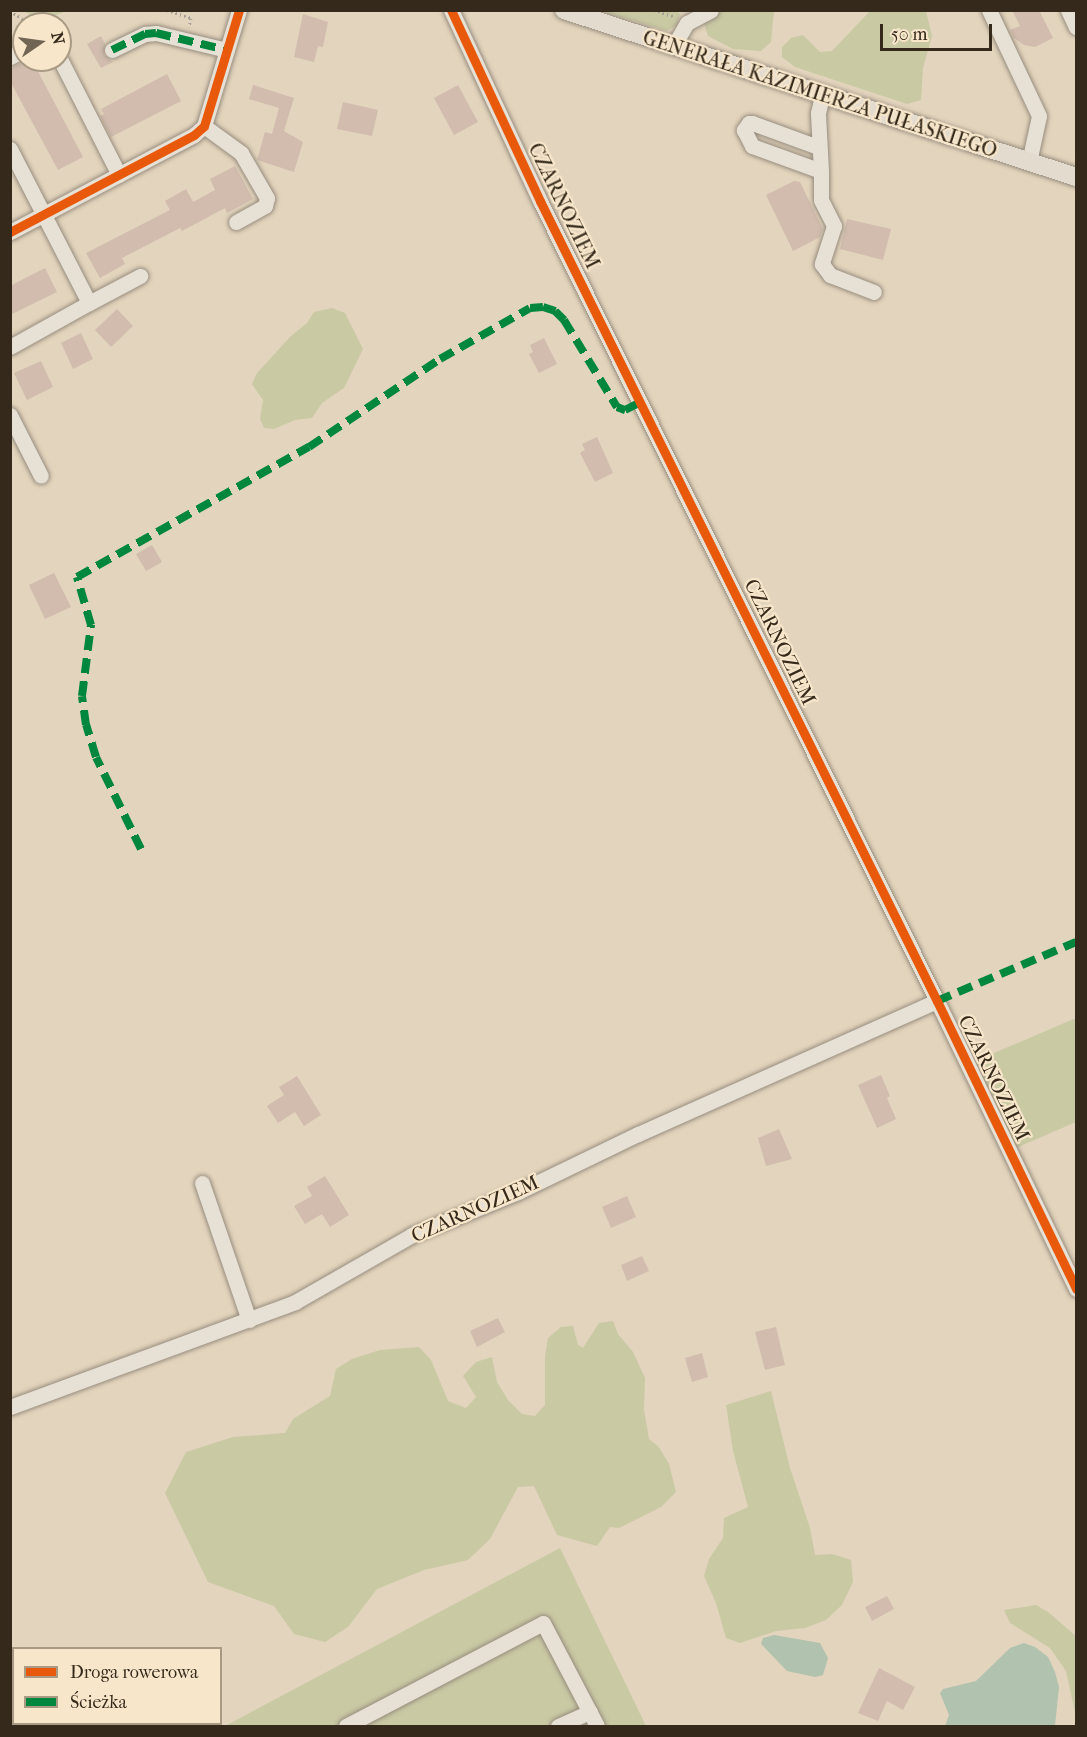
<!DOCTYPE html>
<meta charset="utf-8">
<style>
body{margin:0}
#map{position:relative;width:1087px;height:1737px;overflow:hidden;background:#e3d4bd;font-family:"IM FELL French Canon",serif}
div>[style]{position:absolute}
.green>*{inset:0;background:#c9c9a4}
.water>*{inset:0;background:#b1c2ae}
.building>*{inset:0;background:#d1bcae}
.path>*{height:3px;margin-top:-1.5px;transform-origin:0;background:repeating-linear-gradient(90deg,#a8a197 0 1.5px,transparent 0 4.5px)}
.roads{filter:drop-shadow(0 0 2px #978d7e) drop-shadow(0 0 2px #978d7e)}
.minor>*{height:15px;margin:-7.5px;padding:0 7.5px;transform-origin:7.5px;border-radius:7.5px;background:#e7e0d5}
.major>*{height:18px;margin:-9px;padding:0 9px;transform-origin:9px;border-radius:9px;background:#e3dbce}
.quiet>*{height:8px;margin-top:-4px;transform-origin:0;background:repeating-linear-gradient(90deg,#00873e 0 15px,transparent 0 23px)}
.cycleway>*{height:9px;margin:-4.5px;padding:0 4.5px;transform-origin:4.5px;border-radius:4.5px;background:#e8590c}
span{translate:-50% -50%;white-space:nowrap;text-align:center;line-height:1.15;-webkit-text-stroke:4.5px #f7e6ca;paint-order:stroke}
.street-label{font-size:20px;color:#34291a}
.frame{position:absolute;inset:0;border:12px solid #34291a;pointer-events:none}
.legend{position:absolute;left:12px;top:1647px;width:210px;height:78px;box-sizing:border-box;background:#f7e6ca;border:2px solid #a99a84;margin:0;padding:8px 10px;list-style:none;font-size:18px;color:#34291a}
.legend li{display:flex;align-items:center;gap:12px;height:30px}
.legend b{width:30px;border:2px solid #a99a84}
.north{position:absolute;left:12px;top:12px;width:60px;height:60px;box-sizing:border-box;background:#f7e6ca;border:2px solid #a99a84;border-radius:50%;rotate:77deg;font-size:16px;font-weight:700;line-height:24px;text-align:center;color:#34291a}
.north::after{content:'';display:block;margin:auto;width:21px;height:27px;background:#716553;clip-path:polygon(50% 0,100% 100%,50% 72%,0 100%)}
.scale{position:absolute;left:880px;top:24px;width:112px;height:27px;box-sizing:border-box;border:3px solid #34291a;border-top:0;padding-left:8px;font-size:18px;line-height:21px;white-space:nowrap;color:#34291a;-webkit-text-stroke:4px #f7e6ca;paint-order:stroke}
</style>
<div id="map">
<div class="green">
<div style="clip-path:polygon(676px 10px,680px 14px,677px 25px,667px 31px,602px 11px)"></div>
<div style="clip-path:polygon(25px 11px,66px 11px,39px 22px)"></div>
<div style="clip-path:polygon(700px 11px,774px 11px,771px 42px,761px 51px,733px 49px,708px 36px)"></div>
<div style="clip-path:polygon(870px 11px,926px 11px,932px 36px,923px 68px,921px 100px,907px 104px,795px 67px,782px 57px,782px 47px,791px 38px,803px 35px,820px 52px,832px 51px)"></div>
<div style="clip-path:polygon(332px 308px,345px 313px,363px 349px,344px 388px,322px 403px,312px 418px,295px 420px,274px 429px,264px 428px,260px 419px,263px 400px,252px 384px,257px 373px,291px 336px,307px 323px,314px 312px)"></div>
<div style="clip-path:polygon(1076px 1018px,1076px 1122px,1016px 1148px,973px 1062px)"></div>
<div style="clip-path:polygon(613px 1321px,618px 1334px,633px 1352px,645px 1378px,644px 1410px,649px 1439px,658px 1446px,669px 1464px,676px 1492px,661px 1507px,619px 1528px,610px 1527px,597px 1546px,557px 1535px,534px 1486px,518px 1487px,490px 1539px,468px 1560px,424px 1570px,377px 1589px,348px 1627px,325px 1642px,294px 1634px,274px 1606px,208px 1582px,165px 1493px,186px 1452px,233px 1437px,285px 1433px,293px 1419px,330px 1396px,336px 1369px,352px 1359px,380px 1350px,419px 1347px,431px 1360px,448px 1401px,466px 1408px,476px 1397px,463px 1376px,476px 1362px,492px 1357px,497px 1382px,508px 1400px,522px 1414px,535px 1416px,545px 1405px,545px 1357px,548px 1338px,561px 1327px,573px 1326px,578px 1345px,583px 1348px,599px 1323px)"></div>
<div style="clip-path:polygon(771px 1391px,790px 1468px,810px 1528px,815px 1555px,832px 1554px,851px 1560px,853px 1582px,842px 1605px,826px 1620px,805px 1628px,776px 1631px,740px 1643px,726px 1638px,716px 1603px,704px 1576px,709px 1559px,723px 1538px,724px 1518px,748px 1507px,733px 1451px,726px 1405px)"></div>
<div style="clip-path:polygon(560px 1548px,646px 1726px,225px 1726px)"></div>
<div style="clip-path:polygon(1036px 1605px,1048px 1612px,1076px 1636px,1076px 1726px,1074px 1726px,1076px 1717px,1066px 1671px,1050px 1648px,1010px 1623px,1004px 1610px)"></div>
</div>
<div class="water">
<div style="clip-path:polygon(774px 1635px,820px 1643px,828px 1658px,823px 1675px,815px 1677px,787px 1671px,761px 1644px,763px 1638px)"></div>
<div style="clip-path:polygon(1024px 1643px,1035px 1647px,1048px 1657px,1055px 1672px,1059px 1687px,1055px 1726px,945px 1726px,949px 1715px,940px 1693px,943px 1689px,976px 1681px,1010px 1648px)"></div>
</div>
<div class="building">
<div style="clip-path:polygon(1012px 10px,1039px 10px,1053px 38px,1035px 47px,1024px 45px,1014px 38px,1010px 30px,1020px 26px)"></div>
<div style="clip-path:polygon(303px 14px,328px 22px,323px 47px,318px 46px,314px 62px,294px 57px)"></div>
<div style="clip-path:polygon(101px 36px,105px 44px,104px 55px,113px 62px,101px 68px,87px 44px)"></div>
<div style="clip-path:polygon(27px 60px,32px 60px,83px 157px,58px 170px,10px 81px,10px 69px)"></div>
<div style="clip-path:polygon(167px 74px,181px 101px,111px 137px,100px 116px,104px 114px,101px 109px)"></div>
<div style="clip-path:polygon(253px 85px,294px 98px,284px 131px,303px 142px,294px 172px,257px 160px,265px 132px,272px 134px,279px 108px,249px 99px)"></div>
<div style="clip-path:polygon(458px 85px,478px 122px,454px 135px,434px 98px)"></div>
<div style="clip-path:polygon(343px 102px,378px 110px,372px 136px,337px 129px)"></div>
<div style="clip-path:polygon(235px 166px,253px 199px,227px 213px,225px 208px,182px 231px,180px 228px,122px 258px,125px 264px,100px 278px,86px 253px,170px 210px,165px 201px,186px 189px,193px 202px,215px 190px,210px 179px)"></div>
<div style="clip-path:polygon(794px 181px,800px 182px,823px 229px,820px 237px,793px 251px,766px 195px)"></div>
<div style="clip-path:polygon(847px 219px,891px 229px,883px 260px,840px 249px)"></div>
<div style="clip-path:polygon(45px 268px,57px 292px,10px 315px,10px 286px)"></div>
<div style="clip-path:polygon(117px 309px,133px 326px,111px 347px,95px 330px)"></div>
<div style="clip-path:polygon(81px 333px,93px 359px,73px 369px,61px 343px)"></div>
<div style="clip-path:polygon(544px 338px,557px 364px,539px 373px,529px 354px,533px 352px,530px 345px)"></div>
<div style="clip-path:polygon(41px 361px,53px 387px,27px 400px,14px 373px)"></div>
<div style="clip-path:polygon(597px 437px,613px 473px,595px 482px,580px 453px,585px 450px,582px 444px)"></div>
<div style="clip-path:polygon(152px 545px,162px 562px,146px 571px,136px 554px)"></div>
<div style="clip-path:polygon(54px 573px,71px 607px,45px 619px,29px 585px)"></div>
<div style="clip-path:polygon(881px 1075px,890px 1096px,887px 1098px,896px 1119px,877px 1128px,858px 1085px)"></div>
<div style="clip-path:polygon(297px 1076px,321px 1115px,304px 1126px,295px 1112px,278px 1123px,267px 1106px,284px 1095px,279px 1087px)"></div>
<div style="clip-path:polygon(779px 1129px,792px 1159px,766px 1166px,758px 1138px)"></div>
<div style="clip-path:polygon(325px 1176px,349px 1215px,330px 1227px,322px 1214px,305px 1224px,294px 1206px,312px 1196px,307px 1187px)"></div>
<div style="clip-path:polygon(627px 1196px,636px 1217px,611px 1228px,602px 1207px)"></div>
<div style="clip-path:polygon(642px 1256px,649px 1271px,627px 1281px,621px 1265px)"></div>
<div style="clip-path:polygon(498px 1318px,505px 1332px,477px 1347px,470px 1331px)"></div>
<div style="clip-path:polygon(776px 1327px,785px 1365px,765px 1370px,755px 1332px)"></div>
<div style="clip-path:polygon(702px 1353px,708px 1377px,692px 1382px,685px 1358px)"></div>
<div style="clip-path:polygon(887px 1596px,894px 1609px,872px 1621px,865px 1607px)"></div>
<div style="clip-path:polygon(879px 1668px,915px 1687px,903px 1710px,887px 1701px,878px 1721px,858px 1713px)"></div>
</div>
<div class="path">
<div style="left:167px;top:10px;width:25px;rotate:18deg"></div>
<div style="left:191px;top:18px;width:9px;rotate:103deg"></div>
<div style="left:654px;top:10px;width:22px;rotate:18deg"></div>
<div style="left:10px;top:11px;width:25px;rotate:32deg"></div>
</div>
<div class="roads">
<div class="minor">
<div style="left:451px;top:10px;width:211px;rotate:65deg"></div>
<div style="left:540px;top:201px;width:893px;rotate:63.61deg"></div>
<div style="left:937px;top:1001px;width:320px;rotate:64.2deg"></div>
<div style="left:989px;top:10px;width:117px;rotate:64.7deg"></div>
<div style="left:1039px;top:116px;width:47px;rotate:102.3deg"></div>
<div style="left:1068px;top:10px;width:19px;rotate:65deg"></div>
<div style="left:673px;top:47px;width:28px;rotate:-60deg"></div>
<div style="left:687px;top:23px;width:27px;rotate:-28deg"></div>
<div style="left:112px;top:50px;width:37px;rotate:-26deg"></div>
<div style="left:145px;top:34px;width:11px;rotate:-5deg"></div>
<div style="left:156px;top:33px;width:73px;rotate:13.5deg"></div>
<div style="left:10px;top:57px;width:16px;rotate:-27deg"></div>
<div style="left:60px;top:59px;width:130px;rotate:63deg"></div>
<div style="left:204px;top:126px;width:46px;rotate:36.1deg"></div>
<div style="left:241px;top:153px;width:52px;rotate:60deg"></div>
<div style="left:267px;top:198px;width:8px;rotate:104deg"></div>
<div style="left:265px;top:206px;width:33px;rotate:151deg"></div>
<div style="left:818px;top:147px;width:70px;rotate:-160deg"></div>
<div style="left:752px;top:123px;width:3px;rotate:180deg"></div>
<div style="left:749px;top:123px;width:9px;rotate:126deg"></div>
<div style="left:744px;top:130px;width:18px;rotate:63deg"></div>
<div style="left:752px;top:146px;width:73px;rotate:19.9deg"></div>
<div style="left:821px;top:171px;width:58px;rotate:-93deg"></div>
<div style="left:818px;top:113px;width:18px;rotate:-77deg"></div>
<div style="left:10px;top:149px;width:173px;rotate:62.8deg"></div>
<div style="left:89px;top:303px;width:90px;rotate:150.9deg"></div>
<div style="left:821px;top:171px;width:29px;rotate:90deg"></div>
<div style="left:821px;top:200px;width:29px;rotate:63deg"></div>
<div style="left:834px;top:226px;width:40px;rotate:108deg"></div>
<div style="left:822px;top:264px;width:14px;rotate:54deg"></div>
<div style="left:830px;top:275px;width:47px;rotate:21.1deg"></div>
<div style="left:10px;top:232px;width:208px;rotate:-27.8deg"></div>
<div style="left:194px;top:135px;width:13px;rotate:-42deg"></div>
<div style="left:204px;top:126px;width:121px;rotate:-73.2deg"></div>
<div style="left:89px;top:303px;width:58px;rotate:-27.9deg"></div>
<div style="left:10px;top:415px;width:68px;rotate:63.1deg"></div>
<div style="left:202px;top:1183px;width:145px;rotate:71.1deg"></div>
<div style="left:10px;top:1407px;width:304px;rotate:-20.2deg"></div>
<div style="left:295px;top:1302px;width:135px;rotate:-29.8deg"></div>
<div style="left:412px;top:1235px;width:114px;rotate:-22.1deg"></div>
<div style="left:518px;top:1192px;width:133px;rotate:-25.8deg"></div>
<div style="left:638px;top:1134px;width:327px;rotate:-24deg"></div>
<div style="left:346px;top:1726px;width:222px;rotate:-27.6deg"></div>
<div style="left:543px;top:1623px;width:116px;rotate:62.3deg"></div>
<div style="left:558px;top:1726px;width:35px;rotate:-24deg"></div>
</div>
<div class="major">
<div style="left:564px;top:10px;width:539px;rotate:18.06deg"></div>
</div>
</div>
<div class="quiet">
<div style="left:112px;top:50px;width:37px;rotate:-26deg"></div>
<div style="left:145px;top:34px;width:11px;rotate:-5deg"></div>
<div style="left:156px;top:33px;width:73px;rotate:13.5deg"></div>
<div style="left:141px;top:849px;width:102px;rotate:-116.1deg"></div>
<div style="left:96px;top:757px;width:34px;rotate:-107deg"></div>
<div style="left:86px;top:725px;width:29px;rotate:-98deg"></div>
<div style="left:82px;top:696px;width:72px;rotate:-82.8deg"></div>
<div style="left:91px;top:625px;width:50px;rotate:-106.3deg"></div>
<div style="left:77px;top:577px;width:266px;rotate:-29.3deg"></div>
<div style="left:309px;top:447px;width:158px;rotate:-33.9deg"></div>
<div style="left:440px;top:359px;width:103px;rotate:-29.5deg"></div>
<div style="left:530px;top:308px;width:13px;rotate:-4deg"></div>
<div style="left:543px;top:307px;width:13px;rotate:18deg"></div>
<div style="left:555px;top:311px;width:13px;rotate:45deg"></div>
<div style="left:564px;top:320px;width:102px;rotate:58.7deg"></div>
<div style="left:617px;top:407px;width:9px;rotate:21deg"></div>
<div style="left:625px;top:410px;width:18px;rotate:-27deg"></div>
<div style="left:937px;top:1001px;width:151px;rotate:-23deg"></div>
</div>
<div class="cycleway">
<div style="left:451px;top:10px;width:211px;rotate:65deg"></div>
<div style="left:540px;top:201px;width:893px;rotate:63.61deg"></div>
<div style="left:937px;top:1001px;width:320px;rotate:64.2deg"></div>
<div style="left:10px;top:232px;width:208px;rotate:-27.8deg"></div>
<div style="left:194px;top:135px;width:13px;rotate:-42deg"></div>
<div style="left:204px;top:126px;width:121px;rotate:-73.2deg"></div>
</div>
<div class="street-label">
<span style="left:820px;top:94px;rotate:18deg">GENERAŁA KAZIMIERZA PUŁASKIEGO</span>
<span style="left:564px;top:206px;rotate:64deg">CZARNOZIEM</span>
<span style="left:780px;top:642px;rotate:64deg">CZARNOZIEM</span>
<span style="left:994px;top:1078px;rotate:64deg">CZARNOZIEM</span>
<span style="left:475px;top:1209px;rotate:-24deg">CZARNOZIEM</span>
</div>
<div class="frame"></div>
<ul class="legend">
<li><b style="height:8px;background:#e8590c"></b>Droga rowerowa</li>
<li><b style="height:8px;background:#00873e"></b>Ścieżka</li>
</ul>
<div class="north">N</div>
<div class="scale">50 m</div>
</div>
